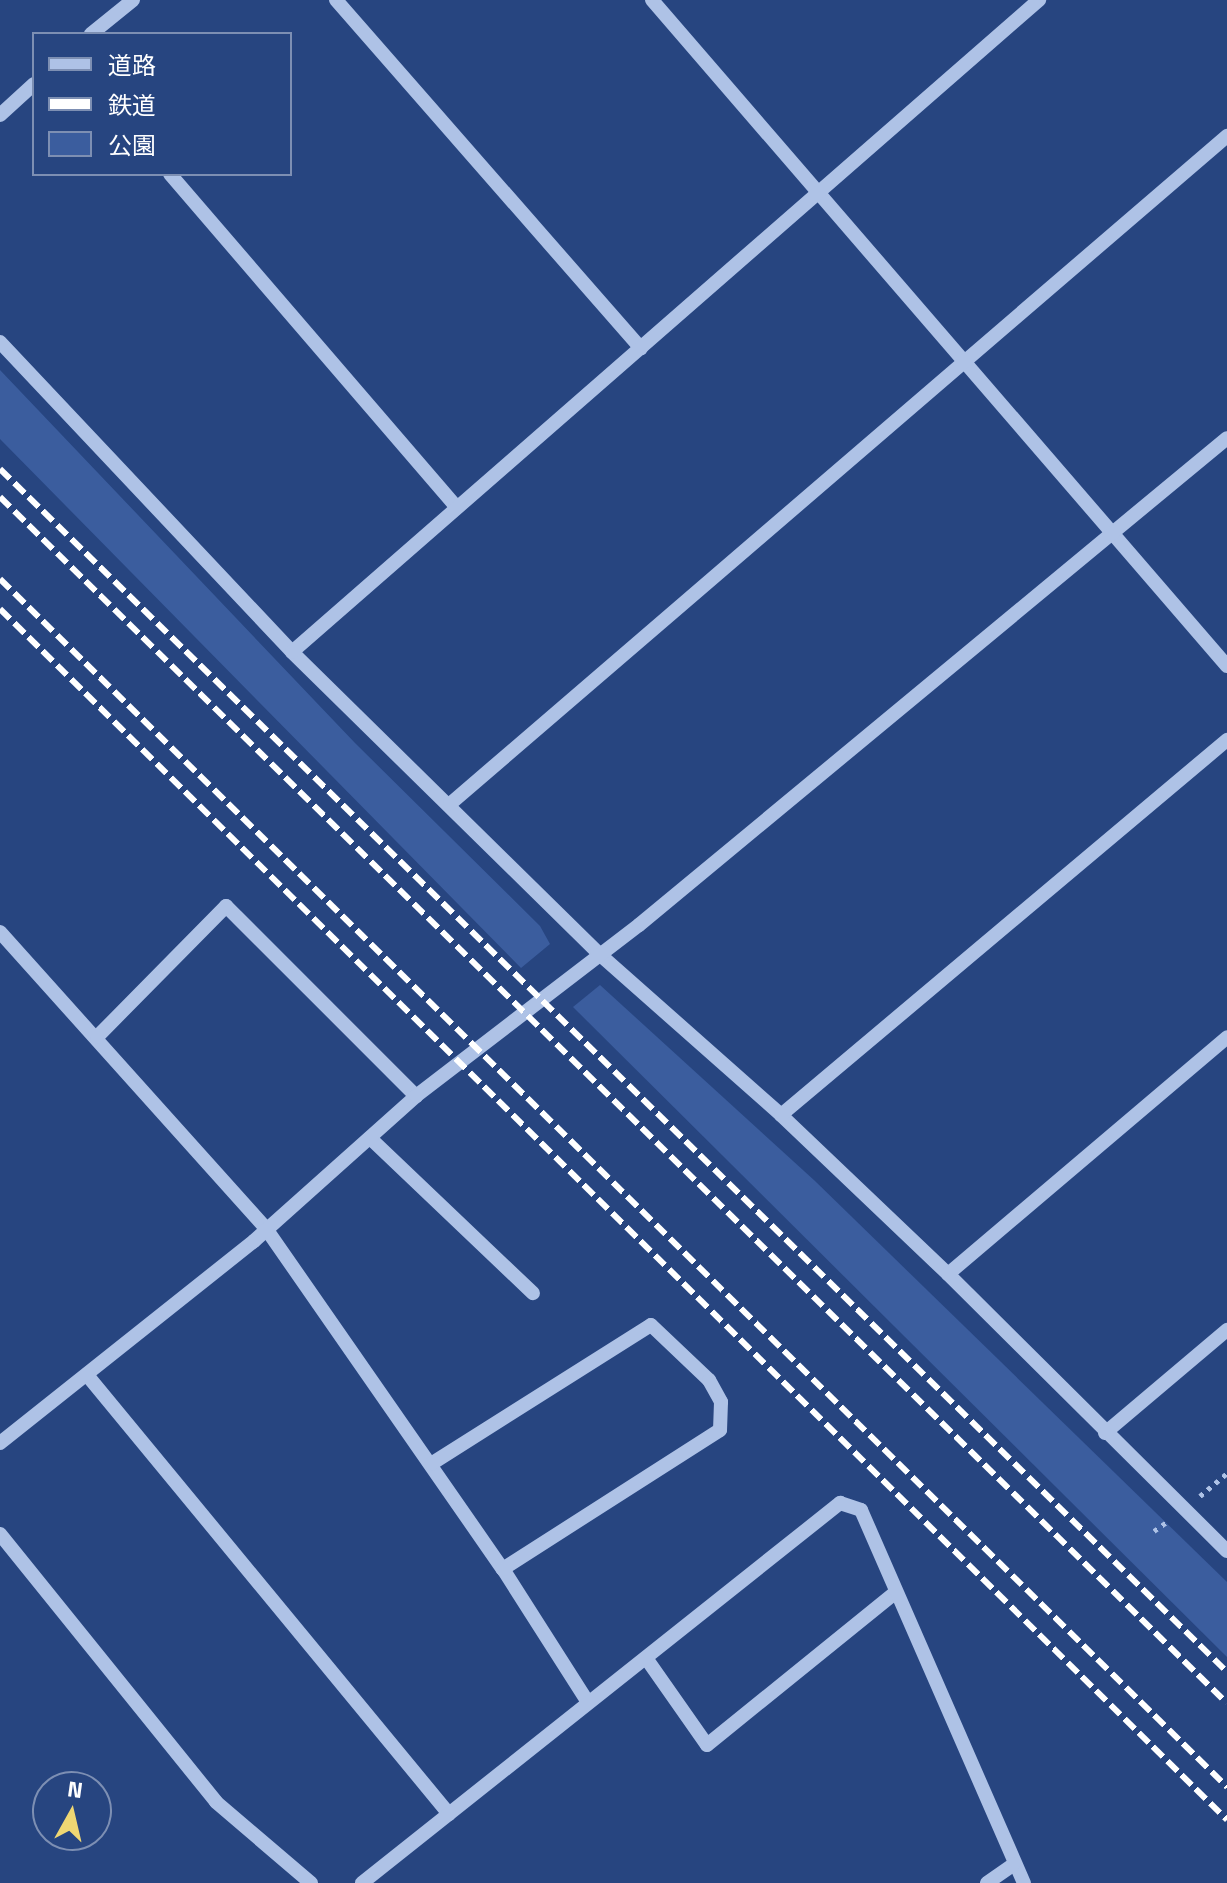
<!DOCTYPE html>
<meta charset="utf-8">
<style>
body{margin:0}
#map{position:relative;width:1227px;height:1883px;overflow:hidden;background:#274580;font-family:"Titillium Web","Noto Sans JP",sans-serif}
div>[style]{position:absolute}
.green>*{inset:0;background:#3b5d9e}
.path>*{height:5px;margin-top:-2.5px;transform-origin:0;background:repeating-linear-gradient(90deg,#aec2e6 0 4px,transparent 0 10px)}
.minor>*{height:14px;margin:-7px;padding:0 7px;transform-origin:7px;border-radius:7px;background:#aec2e6}
.rail>*{height:6px;margin-top:-3px;transform-origin:0;background:repeating-linear-gradient(90deg,#fff 0 14px,transparent 0 20px)}
span{translate:-50% -50%;white-space:nowrap;text-align:center;line-height:1.15;-webkit-text-stroke:6px #274580;paint-order:stroke}
.legend{position:absolute;left:32px;top:32px;width:260px;height:144px;box-sizing:border-box;background:#274580;border:2px solid #7d8fb3;margin:0;padding:10px 14px;list-style:none;font-size:24px;color:#fff}
.legend li{display:flex;align-items:center;gap:16px;height:40px}
.legend b{width:40px;border:2px solid #7d8fb3}
.north{position:absolute;left:32px;top:1771px;width:80px;height:80px;box-sizing:border-box;background:#274580;border:2px solid #7d8fb3;border-radius:50%;rotate:8deg;font-size:22px;font-weight:700;line-height:32px;text-align:center;color:#fff}
.north::after{content:'';display:block;margin:auto;width:28px;height:36px;background:#efd773;clip-path:polygon(50% 0,100% 100%,50% 72%,0 100%)}
</style>
<div id="map">
<div class="green">
<div style="clip-path:polygon(0 370px,355px 743px,540px 926px,550px 944px,521px 968px,0 439px)"></div>
<div style="clip-path:polygon(600px 985px,815px 1181px,1227px 1582px,1227px 1657px,573px 1007px)"></div>
</div>
<div class="path">
<div style="left:1200px;top:1496px;width:35px;rotate:-40deg"></div>
<div style="left:1154px;top:1531px;width:16px;rotate:-35deg"></div>
</div>
<div class="minor">
<div style="left:336px;top:0;width:463px;rotate:48.8deg"></div>
<div style="left:652px;top:0;width:880px;rotate:49.19deg"></div>
<div style="left:91px;top:34px;width:54px;rotate:-39deg"></div>
<div style="left:0;top:115px;width:46px;rotate:-42.4deg"></div>
<div style="left:170px;top:174px;width:438px;rotate:49.3deg"></div>
<div style="left:0;top:342px;width:426px;rotate:46.7deg"></div>
<div style="left:292px;top:652px;width:428px;rotate:44.5deg"></div>
<div style="left:597px;top:952px;width:246px;rotate:41.5deg"></div>
<div style="left:781px;top:1115px;width:231px;rotate:43.6deg"></div>
<div style="left:948px;top:1274px;width:393px;rotate:44.8deg"></div>
<div style="left:292px;top:652px;width:992px;rotate:-41.12deg"></div>
<div style="left:450px;top:804px;width:1025px;rotate:-40.69deg"></div>
<div style="left:0;top:932px;width:400px;rotate:48.1deg"></div>
<div style="left:267px;top:1230px;width:413px;rotate:55.2deg"></div>
<div style="left:503px;top:1569px;width:156px;rotate:57.5deg"></div>
<div style="left:97px;top:1037px;width:184px;rotate:-45.4deg"></div>
<div style="left:226px;top:906px;width:269px;rotate:45deg"></div>
<div style="left:781px;top:1115px;width:583px;rotate:-40.06deg"></div>
<div style="left:370px;top:1138px;width:225px;rotate:43.6deg"></div>
<div style="left:948px;top:1274px;width:366px;rotate:-40.3deg"></div>
<div style="left:87px;top:1375px;width:569px;rotate:50.49deg"></div>
<div style="left:1105px;top:1433px;width:160px;rotate:-40.2deg"></div>
<div style="left:0;top:1443px;width:325px;rotate:-38.5deg"></div>
<div style="left:254px;top:1241px;width:217px;rotate:-41.8deg"></div>
<div style="left:416px;top:1096px;width:281px;rotate:-37.5deg"></div>
<div style="left:639px;top:925px;width:763px;rotate:-39.63deg"></div>
<div style="left:431px;top:1464px;width:260px;rotate:-32.3deg"></div>
<div style="left:651px;top:1325px;width:80px;rotate:43.5deg"></div>
<div style="left:709px;top:1380px;width:25px;rotate:61deg"></div>
<div style="left:721px;top:1402px;width:28px;rotate:92deg"></div>
<div style="left:720px;top:1430px;width:258px;rotate:147.4deg"></div>
<div style="left:0;top:1534px;width:344px;rotate:51.1deg"></div>
<div style="left:216px;top:1802px;width:125px;rotate:40.5deg"></div>
<div style="left:646px;top:1658px;width:106px;rotate:55deg"></div>
<div style="left:707px;top:1745px;width:242px;rotate:-39deg"></div>
<div style="left:362px;top:1883px;width:611px;rotate:-38.48deg"></div>
<div style="left:840px;top:1503px;width:22px;rotate:18deg"></div>
<div style="left:861px;top:1510px;width:407px;rotate:66.4deg"></div>
<div style="left:987px;top:1883px;width:32px;rotate:-35deg"></div>
</div>
<div class="rail">
<div style="left:0;top:469px;width:1718px;rotate:44.43deg"></div>
<div style="left:0;top:497px;width:1720px;rotate:44.51deg"></div>
<div style="left:0;top:579px;width:1722px;rotate:44.55deg"></div>
<div style="left:0;top:609px;width:1724px;rotate:44.62deg"></div>
</div>
<ul class="legend">
<li><b style="height:10px;background:#aec2e6"></b>道路</li>
<li><b style="height:10px;background:#fff"></b>鉄道</li>
<li><b style="height:22px;background:#3b5d9e"></b>公園</li>
</ul>
<div class="north">N</div>
</div>
